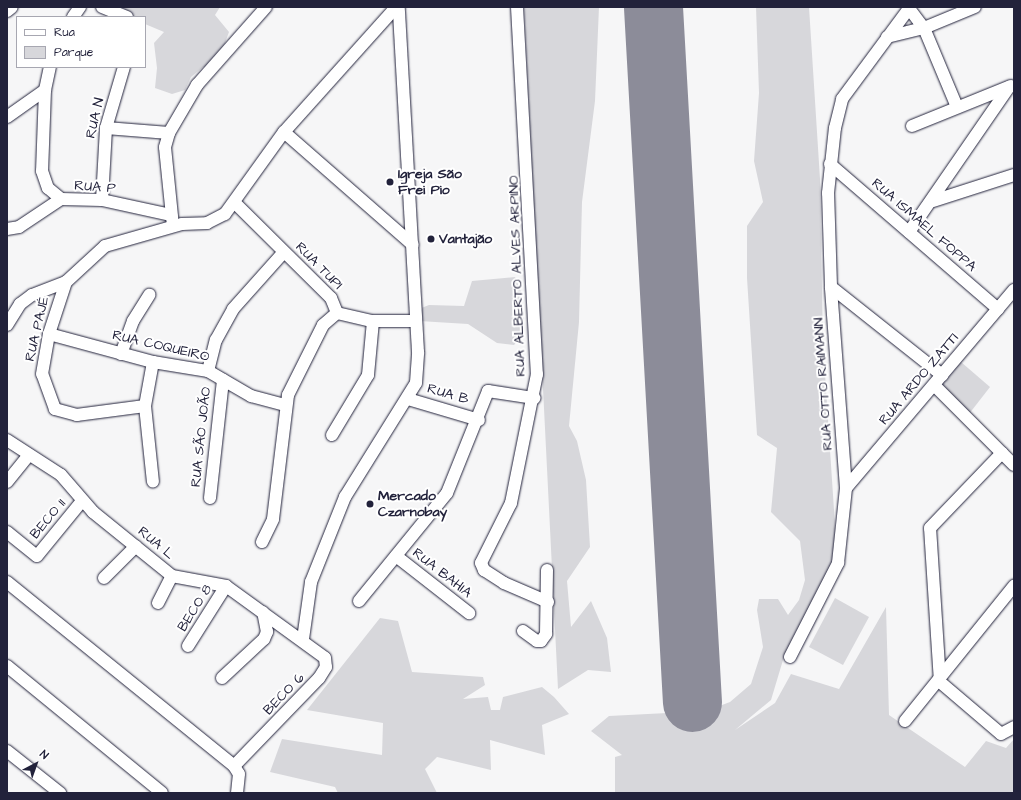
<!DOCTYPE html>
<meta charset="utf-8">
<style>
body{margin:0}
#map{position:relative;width:1021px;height:800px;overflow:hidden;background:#f6f6f7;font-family:"Architects Daughter",sans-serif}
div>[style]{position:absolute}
.green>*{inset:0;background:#d7d7db}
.runway>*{height:59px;margin:-29.5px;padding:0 29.5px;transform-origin:29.5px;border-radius:29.5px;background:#8c8c99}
.roads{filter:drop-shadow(0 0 1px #22223b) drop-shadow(0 0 1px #22223b)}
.minor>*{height:12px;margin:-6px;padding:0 6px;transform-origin:6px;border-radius:6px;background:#fff}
.dots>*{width:11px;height:11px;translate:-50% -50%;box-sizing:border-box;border:2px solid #fff;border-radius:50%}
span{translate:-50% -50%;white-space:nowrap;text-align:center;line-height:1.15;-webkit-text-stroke:4px #fff;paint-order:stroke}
.street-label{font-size:14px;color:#22223b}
.poi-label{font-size:14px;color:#22223b;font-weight:700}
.left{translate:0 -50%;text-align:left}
.frame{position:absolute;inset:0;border:8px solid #22223b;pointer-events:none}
.legend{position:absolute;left:16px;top:16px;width:130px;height:52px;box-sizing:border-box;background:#fff;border:1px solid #a7a7b1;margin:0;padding:5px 7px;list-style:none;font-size:12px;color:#22223b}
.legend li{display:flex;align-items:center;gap:8px;height:20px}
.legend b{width:20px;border:1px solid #a7a7b1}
.north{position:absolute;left:16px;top:744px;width:40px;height:40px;-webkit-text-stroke:3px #fff;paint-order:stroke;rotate:41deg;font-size:11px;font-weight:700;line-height:16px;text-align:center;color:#22223b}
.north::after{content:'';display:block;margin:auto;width:14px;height:18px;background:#22223b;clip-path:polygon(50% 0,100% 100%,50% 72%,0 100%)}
</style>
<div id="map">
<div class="green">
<div style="clip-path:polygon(122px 7px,220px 7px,215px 15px,229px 32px,221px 54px,210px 66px,203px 67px,191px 77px,185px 90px,172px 94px,155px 88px,157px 68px,154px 43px,164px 32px,145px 24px,145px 17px,131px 16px)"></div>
<div style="clip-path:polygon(524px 7px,599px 7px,595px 101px,582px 202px,579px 322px,569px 426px,577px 441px,586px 480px,590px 547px,567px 581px,571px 627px,591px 601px,607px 638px,611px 672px,588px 670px,558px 689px)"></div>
<div style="clip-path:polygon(756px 7px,809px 7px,820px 179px,823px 344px,837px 555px,783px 660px,771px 700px,735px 730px,775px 703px,791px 674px,839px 689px,886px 607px,889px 715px,965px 767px,986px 741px,1006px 748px,1014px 739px,1014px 793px,615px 793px,615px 757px,622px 755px,591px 731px,609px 716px,706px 711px,730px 702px,751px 684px,763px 647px,757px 610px,759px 599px,778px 599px,788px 615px,799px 600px,805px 580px,800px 541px,771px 512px,777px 448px,757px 435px,747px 278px,747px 226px,763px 202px,754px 161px,759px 93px)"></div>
<div style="clip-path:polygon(515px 277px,521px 292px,525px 331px,514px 345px,497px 343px,468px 324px,419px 321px,419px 309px,429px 305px,464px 306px,472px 281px)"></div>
<div style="clip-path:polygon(961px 362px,990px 387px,969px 414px,940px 386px)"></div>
<div style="clip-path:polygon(835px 598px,869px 617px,843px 665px,809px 647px)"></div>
<div style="clip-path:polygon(380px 618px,398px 621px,412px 672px,483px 677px,485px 685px,463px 699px,488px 697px,491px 710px,500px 710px,503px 697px,542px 687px,554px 697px,569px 714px,542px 725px,545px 755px,490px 740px,491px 770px,437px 757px,425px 769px,437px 793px,338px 793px,335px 787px,270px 772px,282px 739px,382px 755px,383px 723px,307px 710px)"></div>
</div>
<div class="runway">
<div style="left:653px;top:7px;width:696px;rotate:86.79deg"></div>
</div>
<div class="roads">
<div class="minor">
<div style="left:102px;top:7px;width:27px;rotate:22deg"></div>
<div style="left:517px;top:7px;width:368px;rotate:86.9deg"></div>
<div style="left:537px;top:374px;width:132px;rotate:101.4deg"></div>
<div style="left:511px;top:503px;width:67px;rotate:116.6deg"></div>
<div style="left:481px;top:563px;width:8px;rotate:67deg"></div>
<div style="left:484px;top:570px;width:24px;rotate:33deg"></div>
<div style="left:504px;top:583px;width:48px;rotate:23.4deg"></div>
<div style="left:908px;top:7px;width:26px;rotate:53deg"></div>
<div style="left:924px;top:28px;width:86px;rotate:67.3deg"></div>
<div style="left:7px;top:11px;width:6px;rotate:-39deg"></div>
<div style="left:73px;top:17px;width:12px;rotate:-55deg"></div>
<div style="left:887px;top:37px;width:38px;rotate:-14deg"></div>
<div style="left:924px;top:28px;width:55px;rotate:-22.4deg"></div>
<div style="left:45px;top:90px;width:81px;rotate:92.1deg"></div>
<div style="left:42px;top:171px;width:18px;rotate:71deg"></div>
<div style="left:48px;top:188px;width:17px;rotate:40deg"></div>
<div style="left:61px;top:199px;width:41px;rotate:1.4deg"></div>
<div style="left:102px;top:200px;width:71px;rotate:12.3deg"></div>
<div style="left:7px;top:117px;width:47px;rotate:-35.4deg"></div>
<div style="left:45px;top:90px;width:24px;rotate:-78deg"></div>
<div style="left:912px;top:126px;width:107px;rotate:-22deg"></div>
<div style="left:106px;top:128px;width:63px;rotate:4.5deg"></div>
<div style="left:284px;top:132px;width:171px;rotate:41.2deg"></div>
<div style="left:830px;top:164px;width:222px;rotate:40.8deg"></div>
<div style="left:102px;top:200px;width:72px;rotate:-86.8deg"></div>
<div style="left:106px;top:128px;width:64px;rotate:-73.6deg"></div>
<div style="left:933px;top:201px;width:85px;rotate:-17.8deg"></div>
<div style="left:235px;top:203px;width:135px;rotate:44.7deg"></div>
<div style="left:331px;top:298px;width:16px;rotate:68deg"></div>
<div style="left:173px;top:226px;width:79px;rotate:-95.8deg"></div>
<div style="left:165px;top:147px;width:15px;rotate:-74deg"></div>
<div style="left:169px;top:133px;width:56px;rotate:-59.7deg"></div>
<div style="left:197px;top:85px;width:104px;rotate:-48.5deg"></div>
<div style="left:7px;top:229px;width:12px;rotate:-9deg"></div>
<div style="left:19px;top:227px;width:50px;rotate:-33.7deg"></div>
<div style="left:909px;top:232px;width:176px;rotate:-55.4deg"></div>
<div style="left:831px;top:287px;width:142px;rotate:38.4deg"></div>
<div style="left:337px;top:313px;width:37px;rotate:13deg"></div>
<div style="left:373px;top:321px;width:43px"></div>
<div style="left:7px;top:325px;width:25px;rotate:-58deg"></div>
<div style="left:20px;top:304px;width:15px;rotate:-37deg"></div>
<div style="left:32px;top:295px;width:36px;rotate:-21deg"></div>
<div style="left:49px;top:334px;width:108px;rotate:15.1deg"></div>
<div style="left:153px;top:362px;width:56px;rotate:9.3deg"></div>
<div style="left:208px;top:371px;width:50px;rotate:30.2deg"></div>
<div style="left:251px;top:396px;width:35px;rotate:15deg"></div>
<div style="left:121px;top:354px;width:35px;rotate:-70deg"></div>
<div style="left:133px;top:321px;width:31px;rotate:-58deg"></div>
<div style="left:153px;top:362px;width:45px;rotate:100.3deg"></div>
<div style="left:145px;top:406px;width:76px;rotate:84deg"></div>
<div style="left:208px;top:371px;width:32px;rotate:-76deg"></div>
<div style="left:216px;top:340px;width:35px;rotate:-61deg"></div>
<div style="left:233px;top:309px;width:76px;rotate:-48.2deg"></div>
<div style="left:934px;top:385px;width:113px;rotate:45deg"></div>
<div style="left:408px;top:399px;width:74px;rotate:16.5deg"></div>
<div style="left:145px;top:406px;width:69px;rotate:172.5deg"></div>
<div style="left:77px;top:415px;width:23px;rotate:-165deg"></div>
<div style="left:55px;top:409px;width:37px;rotate:-110deg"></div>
<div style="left:42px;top:374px;width:41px;rotate:-80.1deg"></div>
<div style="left:49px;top:334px;width:55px;rotate:-71.9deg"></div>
<div style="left:66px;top:282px;width:53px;rotate:-42.7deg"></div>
<div style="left:105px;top:246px;width:80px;rotate:-15.9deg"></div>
<div style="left:182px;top:224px;width:25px;rotate:-2deg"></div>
<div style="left:207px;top:223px;width:20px;rotate:-27deg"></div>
<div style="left:225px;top:214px;width:101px;rotate:-54.3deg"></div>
<div style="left:284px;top:132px;width:168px;rotate:-48.1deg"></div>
<div style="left:332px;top:435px;width:70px;rotate:-59deg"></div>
<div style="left:368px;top:375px;width:54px;rotate:-84.7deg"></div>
<div style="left:7px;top:440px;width:64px;rotate:32.9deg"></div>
<div style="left:61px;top:475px;width:49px;rotate:49.1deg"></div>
<div style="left:93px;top:512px;width:102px;rotate:39deg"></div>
<div style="left:172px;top:576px;width:55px;rotate:10.5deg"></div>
<div style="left:226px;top:586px;width:122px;rotate:36deg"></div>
<div style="left:325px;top:658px;width:9px;rotate:84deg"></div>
<div style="left:326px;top:667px;width:13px;rotate:122deg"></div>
<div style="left:319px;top:678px;width:122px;rotate:134deg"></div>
<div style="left:7px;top:482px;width:35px;rotate:-51deg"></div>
<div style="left:846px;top:488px;width:260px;rotate:-49.7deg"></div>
<div style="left:210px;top:498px;width:119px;rotate:-83.7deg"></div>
<div style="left:7px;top:532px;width:38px;rotate:39deg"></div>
<div style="left:37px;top:556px;width:71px;rotate:-50.7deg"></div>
<div style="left:262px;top:542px;width:25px;rotate:-64deg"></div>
<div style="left:273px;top:519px;width:125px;rotate:-83.1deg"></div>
<div style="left:288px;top:395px;width:78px;rotate:-63.4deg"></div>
<div style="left:323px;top:325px;width:18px;rotate:-41deg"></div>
<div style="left:396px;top:556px;width:93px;rotate:38deg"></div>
<div style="left:104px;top:578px;width:45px;rotate:-45deg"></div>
<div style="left:7px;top:582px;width:292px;rotate:39deg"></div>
<div style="left:234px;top:766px;width:9px;rotate:58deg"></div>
<div style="left:239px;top:774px;width:19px;rotate:96deg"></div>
<div style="left:359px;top:601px;width:139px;rotate:-50.8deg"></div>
<div style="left:447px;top:493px;width:110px;rotate:-68.1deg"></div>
<div style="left:488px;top:391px;width:47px;rotate:8.7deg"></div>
<div style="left:158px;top:603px;width:30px;rotate:-63deg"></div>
<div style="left:523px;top:631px;width:17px;rotate:36deg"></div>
<div style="left:537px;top:641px;width:4px"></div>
<div style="left:541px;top:641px;width:9px;rotate:-54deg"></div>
<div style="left:546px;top:634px;width:64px;rotate:-89.1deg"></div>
<div style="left:303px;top:639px;width:58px;rotate:-82deg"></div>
<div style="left:311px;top:582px;width:92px;rotate:-68.2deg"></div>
<div style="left:345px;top:497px;width:134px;rotate:-58.1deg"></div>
<div style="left:416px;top:383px;width:31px;rotate:-86deg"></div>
<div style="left:418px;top:352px;width:346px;rotate:-93.2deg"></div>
<div style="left:188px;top:646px;width:71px;rotate:-57.7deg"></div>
<div style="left:790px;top:657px;width:106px;rotate:-62.9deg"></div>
<div style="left:838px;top:563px;width:75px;rotate:-83.9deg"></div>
<div style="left:846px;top:488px;width:202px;rotate:-94.3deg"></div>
<div style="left:831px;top:287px;width:94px;rotate:-91.8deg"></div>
<div style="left:828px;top:193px;width:65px;rotate:-83.9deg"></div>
<div style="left:835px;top:128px;width:30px;rotate:-76deg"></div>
<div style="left:842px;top:99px;width:114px;rotate:-53.5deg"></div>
<div style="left:7px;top:666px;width:200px;rotate:39.3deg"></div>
<div style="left:222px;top:678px;width:57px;rotate:-42.9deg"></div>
<div style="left:264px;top:639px;width:8px;rotate:-67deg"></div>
<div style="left:267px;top:632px;width:20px;rotate:-101deg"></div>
<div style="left:940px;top:682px;width:154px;rotate:-93.7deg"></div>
<div style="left:930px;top:528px;width:104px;rotate:-46.2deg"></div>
<div style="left:940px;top:682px;width:80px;rotate:40.4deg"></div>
<div style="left:1001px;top:734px;width:15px;rotate:-28deg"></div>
<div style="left:905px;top:721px;width:174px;rotate:-51.1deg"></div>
<div style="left:7px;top:751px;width:68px;rotate:38.4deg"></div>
</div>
</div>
<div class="dots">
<div style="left:390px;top:182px;background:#22223b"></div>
<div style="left:431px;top:239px;background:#22223b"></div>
<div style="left:370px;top:504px;background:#22223b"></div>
</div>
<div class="street-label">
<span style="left:95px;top:118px;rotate:-77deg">RUA N</span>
<span style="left:95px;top:187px;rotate:4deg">RUA P</span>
<span style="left:924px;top:225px;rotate:41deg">RUA ISMAEL FOPPA</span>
<span style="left:319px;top:266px;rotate:45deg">RUA TUPI</span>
<span style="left:517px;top:276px;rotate:-92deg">RUA ALBERTO ALVES ARPINO</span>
<span style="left:37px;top:329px;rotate:-77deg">RUA PAJÉ</span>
<span style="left:161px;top:346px;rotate:13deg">RUA COQUEIRO</span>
<span style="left:919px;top:379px;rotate:-50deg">RUA ARDO ZATTI</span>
<span style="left:823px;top:384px;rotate:-94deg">RUA OTTO RAIMANN</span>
<span style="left:448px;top:394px;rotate:16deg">RUA B</span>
<span style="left:201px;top:437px;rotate:-84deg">RUA SÃO JOÃO</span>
<span style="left:48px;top:519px;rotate:-50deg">BECO 11</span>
<span style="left:156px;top:543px;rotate:40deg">RUA L</span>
<span style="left:442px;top:573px;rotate:38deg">RUA BAHIA</span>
<span style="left:195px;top:608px;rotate:-58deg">BECO 8</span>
<span style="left:284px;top:694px;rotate:-46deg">BECO 6</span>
</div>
<div class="poi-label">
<span class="left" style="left:398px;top:182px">Igreja São<br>Frei Pio</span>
<span class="left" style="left:439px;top:239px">Vantajão</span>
<span class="left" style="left:378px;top:504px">Mercado<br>Czarnobay</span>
</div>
<div class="frame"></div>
<ul class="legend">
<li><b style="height:5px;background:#fff"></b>Rua</li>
<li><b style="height:11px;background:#d7d7db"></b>Parque</li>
</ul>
<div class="north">N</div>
</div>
